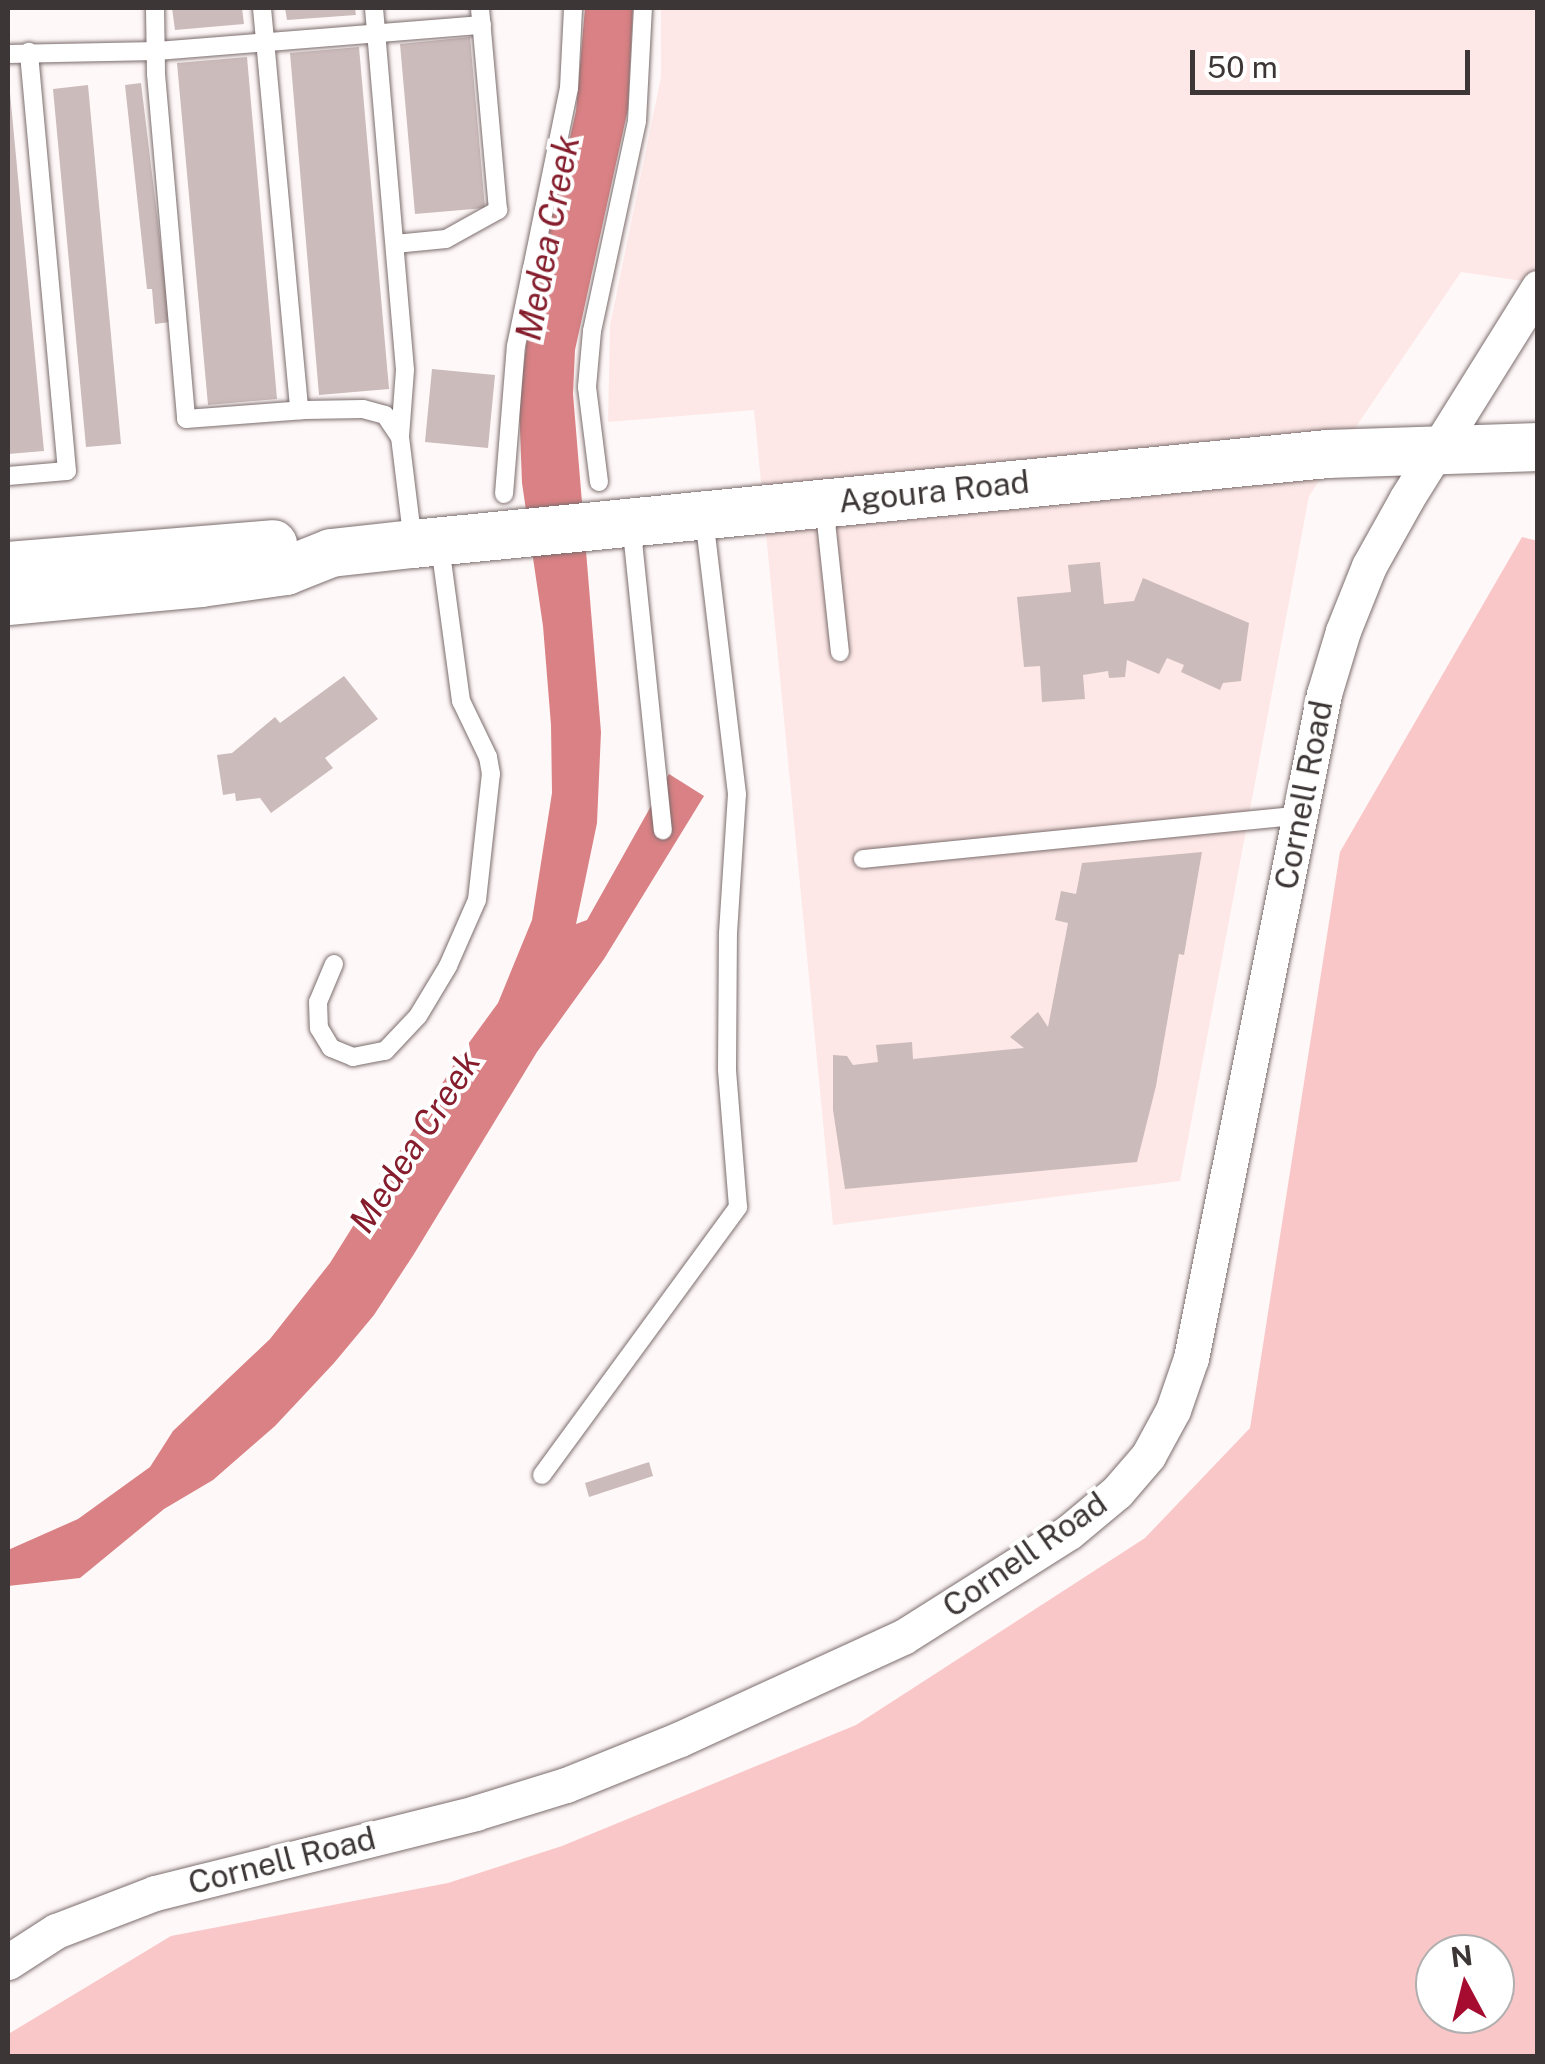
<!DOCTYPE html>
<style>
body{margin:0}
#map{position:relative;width:1545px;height:2064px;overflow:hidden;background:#fff8f8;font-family:"Public Sans",sans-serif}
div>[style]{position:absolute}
.built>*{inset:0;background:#fde8e7}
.green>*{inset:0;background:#fac7c8}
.water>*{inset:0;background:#d98184}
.building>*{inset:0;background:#cbb}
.roads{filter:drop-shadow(0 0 2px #7c6d6d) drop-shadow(0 0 2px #7c6d6d)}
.lane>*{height:18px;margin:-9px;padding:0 9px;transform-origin:9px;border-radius:9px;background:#fff}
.street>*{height:35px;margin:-17.5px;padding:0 17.5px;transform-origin:17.5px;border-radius:17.5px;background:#fff}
.secondary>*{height:48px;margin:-24px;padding:0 24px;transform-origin:24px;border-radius:24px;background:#fff}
span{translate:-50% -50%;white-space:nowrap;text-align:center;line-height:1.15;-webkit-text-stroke:8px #fff;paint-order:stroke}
.street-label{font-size:32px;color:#3d3636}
.water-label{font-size:35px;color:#851d2c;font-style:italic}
.frame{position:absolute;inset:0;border:10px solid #3d3636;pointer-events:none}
.north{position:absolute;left:1415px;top:1934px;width:100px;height:100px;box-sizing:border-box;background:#fff;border:2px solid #b1afaf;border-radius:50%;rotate:353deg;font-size:28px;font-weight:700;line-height:40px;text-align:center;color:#3d3636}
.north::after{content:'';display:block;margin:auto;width:35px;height:45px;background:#a60b30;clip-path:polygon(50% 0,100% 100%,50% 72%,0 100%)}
.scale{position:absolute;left:1190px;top:50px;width:280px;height:45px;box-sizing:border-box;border:5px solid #3d3636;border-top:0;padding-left:12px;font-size:30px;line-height:35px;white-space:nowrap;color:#3d3636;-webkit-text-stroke:8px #fff;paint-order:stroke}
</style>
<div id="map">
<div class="built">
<div style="clip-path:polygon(661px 8px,1537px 8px,1537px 283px,1461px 272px,1309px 496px,1180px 1181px,833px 1225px,754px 410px,608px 422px,610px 326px,661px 77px)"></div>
</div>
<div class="green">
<div style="clip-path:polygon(evenodd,1522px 537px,1538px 541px,1537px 2056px,8px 2056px,10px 2033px,171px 1936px,448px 1883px,562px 1846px,856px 1725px,1145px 1538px,1250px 1428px,1340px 852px,1522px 537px,1435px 1954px,1495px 1954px,1495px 2014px,1435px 2014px,1435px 1954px)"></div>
</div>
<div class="water">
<div style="clip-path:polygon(585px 8px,633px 8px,628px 109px,575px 350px,573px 394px,601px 732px,597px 823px,576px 924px,587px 920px,669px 774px,704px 796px,604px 959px,537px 1052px,414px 1254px,374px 1315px,334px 1363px,275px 1426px,213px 1480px,164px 1509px,80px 1578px,8px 1586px,8px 1550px,78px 1519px,150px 1467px,173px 1431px,270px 1339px,330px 1263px,460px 1055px,498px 1003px,532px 920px,552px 793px,551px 725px,543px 626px,522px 483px,519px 403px,530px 315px,576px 111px)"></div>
</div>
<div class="building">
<div style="clip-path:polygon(172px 8px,242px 8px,244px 24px,175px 30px)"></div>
<div style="clip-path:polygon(285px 8px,355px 8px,356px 15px,287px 20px)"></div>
<div style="clip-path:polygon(470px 37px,485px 208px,415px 214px,400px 44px)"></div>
<div style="clip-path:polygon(359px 47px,389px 389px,319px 395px,290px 53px)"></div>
<div style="clip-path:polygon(247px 57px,277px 399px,208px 405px,177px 63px)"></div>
<div style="clip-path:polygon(8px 72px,44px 451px,8px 454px)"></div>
<div style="clip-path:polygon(141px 83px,170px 322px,155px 324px,152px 289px,147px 289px,125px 85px)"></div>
<div style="clip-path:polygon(88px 85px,121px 444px,86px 447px,53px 89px)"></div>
<div style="clip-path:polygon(432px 369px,495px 375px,488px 448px,425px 442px)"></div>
<div style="clip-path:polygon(1100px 562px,1104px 604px,1134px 601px,1143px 578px,1249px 623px,1241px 681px,1223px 683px,1220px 690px,1181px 672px,1184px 665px,1167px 658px,1159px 674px,1127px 660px,1125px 677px,1109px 678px,1108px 671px,1083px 675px,1085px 699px,1042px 702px,1040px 666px,1024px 667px,1017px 597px,1071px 592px,1068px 565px)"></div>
<div style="clip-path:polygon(344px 676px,378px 719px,325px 758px,333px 768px,271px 813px,260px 798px,236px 801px,235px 793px,223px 795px,217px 755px,232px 753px,275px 717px,280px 723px)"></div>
<div style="clip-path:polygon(1202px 852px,1184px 955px,1179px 954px,1156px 1086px,1137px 1162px,845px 1189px,833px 1110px,833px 1055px,847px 1056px,853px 1065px,878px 1062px,876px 1045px,912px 1042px,913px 1059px,1024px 1048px,1010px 1037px,1038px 1012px,1048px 1027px,1068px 923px,1055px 920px,1061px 891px,1076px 894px,1082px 863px)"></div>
<div style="clip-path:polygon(649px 1462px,653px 1476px,589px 1497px,585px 1483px)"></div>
</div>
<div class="roads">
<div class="lane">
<div style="left:155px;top:8px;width:66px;rotate:89.1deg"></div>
<div style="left:156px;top:74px;width:346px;rotate:85deg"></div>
<div style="left:186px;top:419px;width:119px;rotate:-4.3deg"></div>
<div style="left:305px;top:410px;width:58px;rotate:-1deg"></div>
<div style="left:363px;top:409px;width:23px;rotate:15deg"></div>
<div style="left:385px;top:415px;width:27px;rotate:56deg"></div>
<div style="left:400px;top:437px;width:107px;rotate:83deg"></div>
<div style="left:262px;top:8px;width:404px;rotate:84.7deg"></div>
<div style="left:374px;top:8px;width:363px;rotate:85.1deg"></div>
<div style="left:405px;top:370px;width:66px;rotate:94.3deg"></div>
<div style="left:8px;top:54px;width:149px;rotate:-1.2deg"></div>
<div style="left:157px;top:51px;width:326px;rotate:-4.6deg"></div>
<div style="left:395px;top:244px;width:51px;rotate:-5.6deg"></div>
<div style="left:446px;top:239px;width:60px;rotate:-29.1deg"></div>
<div style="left:498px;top:210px;width:203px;rotate:-95.1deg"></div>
<div style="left:8px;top:476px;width:59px;rotate:-4.8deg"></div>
<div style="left:67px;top:471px;width:421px;rotate:-95.2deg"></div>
<div style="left:599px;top:482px;width:96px;rotate:-97.2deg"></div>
<div style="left:587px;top:387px;width:56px;rotate:-84.9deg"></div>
<div style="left:592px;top:331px;width:215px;rotate:-77.9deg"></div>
<div style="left:637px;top:121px;width:113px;rotate:-87deg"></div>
<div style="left:504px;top:494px;width:148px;rotate:-85.4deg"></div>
<div style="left:516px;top:346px;width:263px;rotate:-78.4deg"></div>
<div style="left:569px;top:88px;width:80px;rotate:-87.1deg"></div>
<div style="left:824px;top:503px;width:150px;rotate:83.9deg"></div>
<div style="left:631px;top:522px;width:310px;rotate:84.1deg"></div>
<div style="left:863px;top:859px;width:439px;rotate:-5.7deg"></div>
<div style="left:334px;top:964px;width:41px;rotate:112.8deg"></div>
<div style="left:318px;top:1002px;width:26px;rotate:88deg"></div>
<div style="left:319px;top:1028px;width:23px;rotate:59deg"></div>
<div style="left:331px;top:1048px;width:24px;rotate:22deg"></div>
<div style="left:353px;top:1057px;width:33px;rotate:-11deg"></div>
<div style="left:385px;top:1051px;width:48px;rotate:-46.7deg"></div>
<div style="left:418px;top:1016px;width:58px;rotate:-59deg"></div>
<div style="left:448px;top:966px;width:72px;rotate:-66.3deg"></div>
<div style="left:477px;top:900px;width:127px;rotate:-83.7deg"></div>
<div style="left:491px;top:774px;width:17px;rotate:-100deg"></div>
<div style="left:488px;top:757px;width:62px;rotate:-115.7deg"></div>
<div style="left:461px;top:701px;width:157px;rotate:-97.7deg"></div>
<div style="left:542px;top:1475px;width:332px;rotate:-53.8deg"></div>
<div style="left:738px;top:1207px;width:138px;rotate:-94.6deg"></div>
<div style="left:727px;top:1069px;width:136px;rotate:-89.6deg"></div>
<div style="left:728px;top:933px;width:139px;rotate:-86.3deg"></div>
<div style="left:737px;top:794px;width:279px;rotate:-96.8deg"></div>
</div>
<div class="street">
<div style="left:8px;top:1962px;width:57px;rotate:-32.9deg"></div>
<div style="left:56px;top:1931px;width:106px;rotate:-21deg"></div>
<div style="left:155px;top:1893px;width:330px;rotate:-14deg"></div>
<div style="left:475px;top:1813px;width:95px;rotate:-17.1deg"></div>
<div style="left:566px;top:1785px;width:123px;rotate:-22deg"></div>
<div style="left:680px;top:1739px;width:245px;rotate:-24.6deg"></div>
<div style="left:903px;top:1637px;width:196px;rotate:-32.3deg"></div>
<div style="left:1069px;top:1532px;width:62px;rotate:-39.8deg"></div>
<div style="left:1117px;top:1492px;width:48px;rotate:-49.3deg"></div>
<div style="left:1148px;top:1456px;width:52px;rotate:-61.5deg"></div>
<div style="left:1173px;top:1410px;width:55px;rotate:-70.9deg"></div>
<div style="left:1191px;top:1358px;width:677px;rotate:-78.67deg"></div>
<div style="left:1324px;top:694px;width:66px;rotate:-73.2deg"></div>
<div style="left:1343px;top:631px;width:70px;rotate:-68.2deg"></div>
<div style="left:1369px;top:566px;width:78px;rotate:-60.8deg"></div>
<div style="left:1407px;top:498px;width:248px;rotate:-58deg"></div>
</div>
<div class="secondary">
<div style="left:8px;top:566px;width:266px;rotate:-4.7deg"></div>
<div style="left:8px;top:601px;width:194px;rotate:-5.3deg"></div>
<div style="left:201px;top:583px;width:86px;rotate:-8deg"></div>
<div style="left:286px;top:571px;width:48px;rotate:-21.8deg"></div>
<div style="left:331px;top:553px;width:82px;rotate:-6.3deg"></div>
<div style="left:413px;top:544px;width:919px;rotate:-5.62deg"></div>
<div style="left:1328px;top:454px;width:210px;rotate:-1.9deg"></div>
</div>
</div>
<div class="street-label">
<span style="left:934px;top:492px;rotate:-6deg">Agoura Road</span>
<span style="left:1304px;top:795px;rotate:-79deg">Cornell Road</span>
<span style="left:1025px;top:1555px;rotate:-35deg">Cornell Road</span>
<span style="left:282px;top:1861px;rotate:-14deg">Cornell Road</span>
</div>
<div class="water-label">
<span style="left:548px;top:238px;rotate:-79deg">Medea Creek</span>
<span style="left:415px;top:1142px;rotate:-57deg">Medea Creek</span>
</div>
<div class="frame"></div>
<div class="north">N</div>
<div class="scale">50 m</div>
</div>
